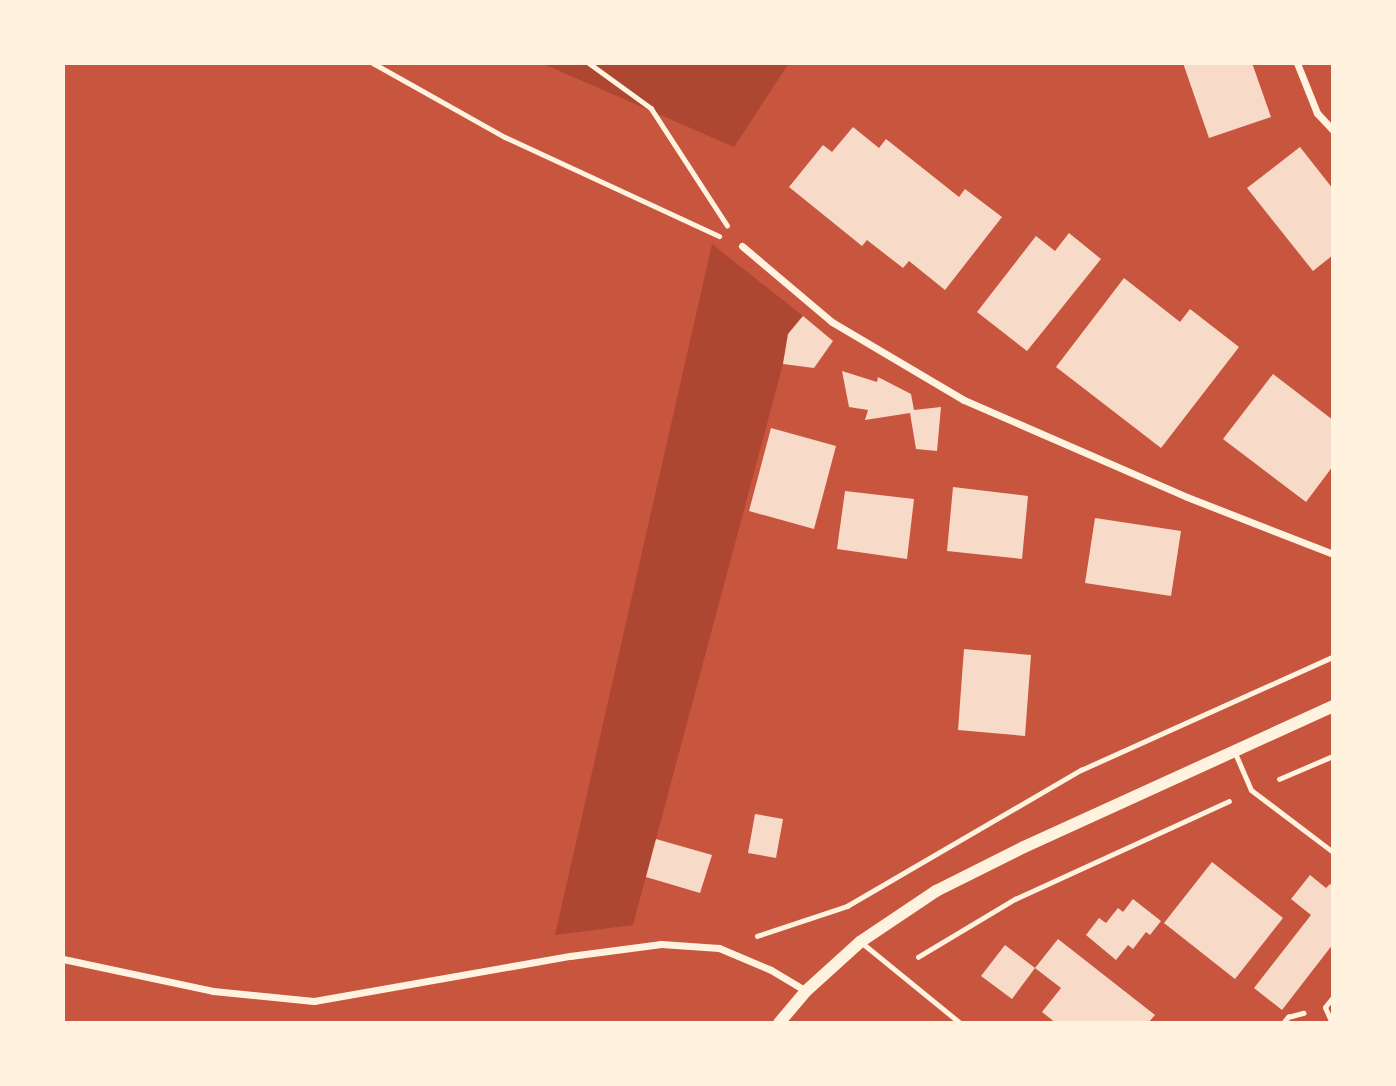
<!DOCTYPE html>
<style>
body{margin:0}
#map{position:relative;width:1396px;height:1086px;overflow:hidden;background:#c8553d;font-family:Manrope,sans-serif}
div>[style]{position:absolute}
.green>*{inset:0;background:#ae4732}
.building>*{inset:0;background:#f7dbc8}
.path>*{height:4.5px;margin:-2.25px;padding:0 2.25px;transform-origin:2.25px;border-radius:2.25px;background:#fff3e0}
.service>*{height:5px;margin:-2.5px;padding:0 2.5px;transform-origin:2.5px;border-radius:2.5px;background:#fff3e0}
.minor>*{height:7px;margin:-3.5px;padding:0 3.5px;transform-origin:3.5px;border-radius:3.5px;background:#fff3e0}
.tertiary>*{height:12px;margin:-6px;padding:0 6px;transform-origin:6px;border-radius:6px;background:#fff3e0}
span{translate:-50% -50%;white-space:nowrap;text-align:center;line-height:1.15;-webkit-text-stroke:7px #fff3e0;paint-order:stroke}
.frame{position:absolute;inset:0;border:65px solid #fff3e0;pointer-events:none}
</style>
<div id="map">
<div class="green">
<div style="clip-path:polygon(541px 63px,789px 63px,734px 147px)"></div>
<div style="clip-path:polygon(712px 244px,803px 316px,788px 334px,783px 364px,633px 925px,555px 935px)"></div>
</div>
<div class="building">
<div style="clip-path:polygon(1183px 63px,1252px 63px,1271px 117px,1209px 138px)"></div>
<div style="clip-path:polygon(853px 127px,879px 148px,886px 139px,959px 197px,965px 189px,1002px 217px,945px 290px,909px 261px,903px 268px,867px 240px,862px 246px,789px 187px,823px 145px,832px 152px)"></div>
<div style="clip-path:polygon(1300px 147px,1333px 189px,1333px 255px,1313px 271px,1247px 188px)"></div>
<div style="clip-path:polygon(1069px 233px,1101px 259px,1027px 351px,977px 312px,1036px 236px,1055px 251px)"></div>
<div style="clip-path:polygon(1124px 278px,1180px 322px,1190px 309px,1239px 347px,1161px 448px,1056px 367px)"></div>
<div style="clip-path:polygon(803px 316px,833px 341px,814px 368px,783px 364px,788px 334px)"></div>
<div style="clip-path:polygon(842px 371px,877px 382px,878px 377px,911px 394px,914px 410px,941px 407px,937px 451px,916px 449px,910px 413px,865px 420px,868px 410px,849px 407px)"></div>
<div style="clip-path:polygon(1273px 374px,1333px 420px,1333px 466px,1306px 502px,1223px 439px)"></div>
<div style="clip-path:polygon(771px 428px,836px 446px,814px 529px,749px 511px)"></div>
<div style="clip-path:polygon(953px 487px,1028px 496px,1022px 559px,947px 551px)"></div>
<div style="clip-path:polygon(845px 491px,914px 499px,907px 559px,837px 549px)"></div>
<div style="clip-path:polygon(1095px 518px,1181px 531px,1171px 596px,1085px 583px)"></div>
<div style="clip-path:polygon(964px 649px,1031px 655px,1025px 736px,958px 730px)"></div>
<div style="clip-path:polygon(755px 814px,783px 819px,776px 858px,748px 853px)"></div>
<div style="clip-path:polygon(656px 839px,712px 855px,700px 893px,646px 877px)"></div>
<div style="clip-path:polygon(1212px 862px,1283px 918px,1235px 979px,1164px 923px)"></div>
<div style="clip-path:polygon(1310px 875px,1326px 888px,1330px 884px,1333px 886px,1333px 944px,1282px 1010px,1254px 988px,1311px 915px,1291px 899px)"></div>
<div style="clip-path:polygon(1133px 899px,1161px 921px,1150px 935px,1146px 932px,1133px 949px,1128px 945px,1116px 960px,1086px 935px,1099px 918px,1106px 923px,1118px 908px,1123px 912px)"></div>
<div style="clip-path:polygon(1058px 939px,1155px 1015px,1148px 1023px,1056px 1023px,1042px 1012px,1061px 988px,1035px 968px)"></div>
<div style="clip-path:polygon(1005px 945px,1035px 968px,1012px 999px,981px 976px)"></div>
</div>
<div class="path">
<div style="left:373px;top:63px;width:151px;rotate:29.3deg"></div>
<div style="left:505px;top:137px;width:236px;rotate:24.8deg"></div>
<div style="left:589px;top:63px;width:77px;rotate:36deg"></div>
<div style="left:651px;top:108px;width:140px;rotate:57deg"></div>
<div style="left:1279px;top:779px;width:59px;rotate:-23.1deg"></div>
<div style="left:757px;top:936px;width:95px;rotate:-18.4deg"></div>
<div style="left:847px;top:906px;width:271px;rotate:-30.2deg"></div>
<div style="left:1081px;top:770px;width:276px;rotate:-24.2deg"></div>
<div style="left:918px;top:957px;width:113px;rotate:-30.9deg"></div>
<div style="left:1015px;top:899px;width:235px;rotate:-24.6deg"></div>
<div style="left:1283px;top:1023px;width:8px;rotate:-50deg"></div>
<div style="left:1288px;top:1017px;width:16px;rotate:-15deg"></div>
</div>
<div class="service">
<div style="left:1235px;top:753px;width:40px;rotate:66.6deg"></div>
<div style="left:1251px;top:790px;width:103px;rotate:37.1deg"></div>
<div style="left:862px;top:943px;width:127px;rotate:39.2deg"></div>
<div style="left:1332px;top:1023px;width:17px;rotate:-114deg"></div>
<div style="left:1325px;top:1007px;width:13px;rotate:-51deg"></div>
</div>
<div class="minor">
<div style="left:1297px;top:63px;width:54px;rotate:68.2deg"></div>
<div style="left:1317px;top:113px;width:23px;rotate:47deg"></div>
<div style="left:742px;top:246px;width:118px;rotate:40.2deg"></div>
<div style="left:832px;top:322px;width:153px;rotate:30.6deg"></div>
<div style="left:964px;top:400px;width:243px;rotate:23.5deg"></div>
<div style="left:1187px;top:497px;width:157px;rotate:21.3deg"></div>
<div style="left:63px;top:959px;width:153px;rotate:12deg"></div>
<div style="left:213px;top:991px;width:101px;rotate:5.7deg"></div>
<div style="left:314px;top:1001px;width:260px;rotate:-10deg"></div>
<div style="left:570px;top:956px;width:92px;rotate:-7.5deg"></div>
<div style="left:661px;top:944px;width:58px;rotate:3.9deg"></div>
<div style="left:719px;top:948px;width:56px;rotate:22.9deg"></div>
<div style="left:771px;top:970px;width:41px;rotate:31deg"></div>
</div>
<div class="tertiary">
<div style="left:779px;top:1023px;width:42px;rotate:-49.8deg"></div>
<div style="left:806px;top:991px;width:73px;rotate:-42.2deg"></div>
<div style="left:860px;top:942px;width:92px;rotate:-33.9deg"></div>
<div style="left:936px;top:891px;width:98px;rotate:-26.6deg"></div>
<div style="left:1024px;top:847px;width:340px;rotate:-24.5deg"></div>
</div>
<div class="frame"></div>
</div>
